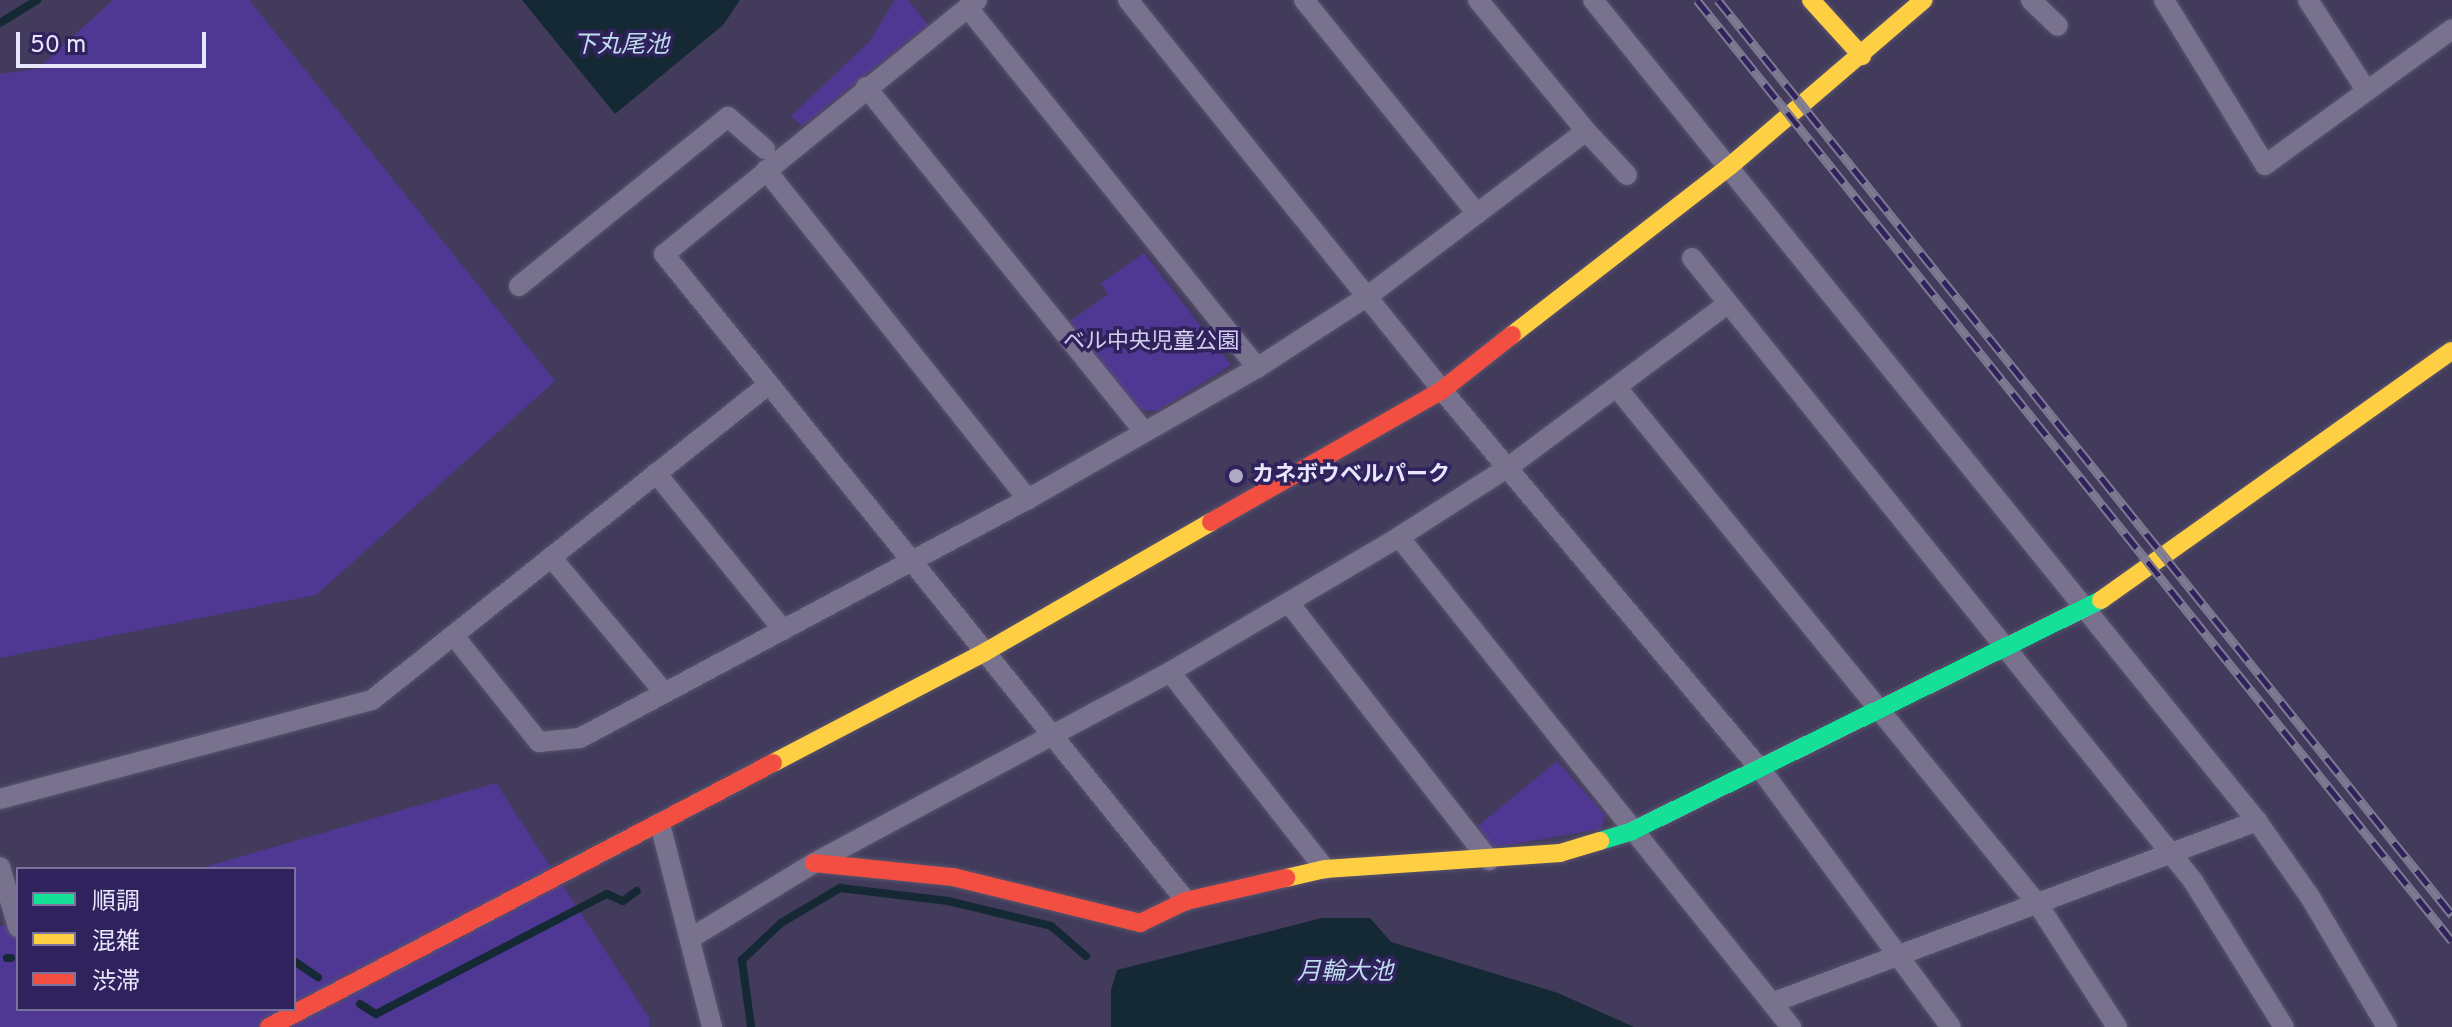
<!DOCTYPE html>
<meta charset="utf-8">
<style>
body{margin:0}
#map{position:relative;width:2452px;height:1027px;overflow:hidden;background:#423b5c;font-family:Overpass,"Noto Sans JP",sans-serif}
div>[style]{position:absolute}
.green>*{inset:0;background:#4f3894}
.water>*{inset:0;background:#152935}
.stream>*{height:8px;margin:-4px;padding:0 4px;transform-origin:4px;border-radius:4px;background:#152935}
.roads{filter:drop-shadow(0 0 2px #59546c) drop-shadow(0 0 2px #59546c)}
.street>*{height:20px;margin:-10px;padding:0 10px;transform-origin:10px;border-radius:10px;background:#78728e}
.fast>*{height:18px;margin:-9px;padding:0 9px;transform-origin:9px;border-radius:9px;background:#16e098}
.slow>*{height:18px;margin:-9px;padding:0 9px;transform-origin:9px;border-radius:9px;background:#ffcf43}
.jam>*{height:18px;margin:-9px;padding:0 9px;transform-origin:9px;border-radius:9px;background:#f24e42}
.rail>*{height:9px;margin-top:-4.5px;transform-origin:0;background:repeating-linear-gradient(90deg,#30235d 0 18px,#7e7a92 0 36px);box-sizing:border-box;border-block:2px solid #7e7a92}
.dots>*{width:22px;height:22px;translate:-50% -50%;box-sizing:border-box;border:4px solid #30235d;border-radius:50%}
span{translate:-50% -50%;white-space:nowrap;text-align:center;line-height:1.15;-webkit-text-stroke:7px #30235d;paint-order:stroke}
.park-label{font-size:22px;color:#d3d0ed}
.poi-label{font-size:22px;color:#e8e6fc;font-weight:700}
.left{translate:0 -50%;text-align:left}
.water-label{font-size:24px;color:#bedded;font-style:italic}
.legend{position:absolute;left:16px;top:867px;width:280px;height:144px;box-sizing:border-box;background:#30235d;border:2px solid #7a719d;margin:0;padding:10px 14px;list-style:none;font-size:24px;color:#e8e6fc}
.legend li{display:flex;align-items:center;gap:16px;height:40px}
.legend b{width:40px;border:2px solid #7a719d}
.scale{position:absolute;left:16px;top:32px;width:190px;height:36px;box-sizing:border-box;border:4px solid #e8e6fc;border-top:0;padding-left:10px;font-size:24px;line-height:28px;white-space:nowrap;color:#e8e6fc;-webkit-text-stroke:6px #30235d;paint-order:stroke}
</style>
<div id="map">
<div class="green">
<div style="clip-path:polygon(113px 0,249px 0,555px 381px,316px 595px,0 658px,0 74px,37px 69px)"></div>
<div style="clip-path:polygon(895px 0,908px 0,928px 25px,802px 126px,791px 116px,869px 42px)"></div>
<div style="clip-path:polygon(1144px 253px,1231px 365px,1157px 411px,1138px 410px,1070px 321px,1108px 294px,1101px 283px)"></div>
<div style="clip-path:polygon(1557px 761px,1605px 815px,1601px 829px,1490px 848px,1478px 826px)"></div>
<div style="clip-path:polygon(496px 783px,649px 1018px,649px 1027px,0 1027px,0 926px,18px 921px,18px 1009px,294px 1009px,294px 869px,198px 869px)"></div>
</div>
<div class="water">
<div style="clip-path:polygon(522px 0,740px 0,723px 25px,615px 114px)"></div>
<div style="clip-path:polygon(1322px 918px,1370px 918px,1391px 942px,1558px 993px,1634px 1027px,1111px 1027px,1111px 990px,1117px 970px)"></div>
</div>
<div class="stream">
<div style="left:0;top:23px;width:44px;rotate:-31.9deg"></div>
<div style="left:7px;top:958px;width:4px"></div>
<div style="left:294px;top:961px;width:29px;rotate:34deg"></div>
<div style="left:360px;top:1004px;width:19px;rotate:32deg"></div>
<div style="left:376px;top:1014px;width:260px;rotate:-27.5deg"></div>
<div style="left:607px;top:894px;width:17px;rotate:24deg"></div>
<div style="left:623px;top:901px;width:17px;rotate:-36deg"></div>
<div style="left:751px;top:1027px;width:68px;rotate:-97.7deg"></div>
<div style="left:742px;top:960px;width:54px;rotate:-43.5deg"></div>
<div style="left:781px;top:923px;width:69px;rotate:-30.7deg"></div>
<div style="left:840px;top:888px;width:109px;rotate:6.9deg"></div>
<div style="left:948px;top:901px;width:106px;rotate:13.6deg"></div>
<div style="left:1051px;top:926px;width:46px;rotate:40.6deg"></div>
</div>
<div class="roads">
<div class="street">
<div style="left:977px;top:0;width:403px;rotate:140.9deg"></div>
<div style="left:664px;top:254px;width:831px;rotate:51.1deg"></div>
<div style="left:1128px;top:0;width:501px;rotate:51.16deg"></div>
<div style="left:1442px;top:390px;width:498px;rotate:50deg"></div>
<div style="left:1762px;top:771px;width:318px;rotate:53.6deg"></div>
<div style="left:1304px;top:0;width:275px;rotate:51deg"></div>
<div style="left:1593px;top:0;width:1056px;rotate:51.04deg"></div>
<div style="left:2257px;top:821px;width:93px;rotate:55.1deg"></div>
<div style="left:2310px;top:897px;width:151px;rotate:59.4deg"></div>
<div style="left:2031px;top:0;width:37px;rotate:44deg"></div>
<div style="left:2164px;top:0;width:193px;rotate:58.5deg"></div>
<div style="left:2265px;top:165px;width:231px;rotate:-36deg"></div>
<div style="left:2308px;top:0;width:107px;rotate:57.2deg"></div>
<div style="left:968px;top:8px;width:462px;rotate:51.2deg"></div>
<div style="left:866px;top:87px;width:443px;rotate:51.1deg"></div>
<div style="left:1586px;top:131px;width:60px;rotate:47deg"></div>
<div style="left:766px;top:170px;width:421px;rotate:51.5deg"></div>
<div style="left:1692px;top:258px;width:799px;rotate:51.19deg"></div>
<div style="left:2193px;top:881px;width:172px;rotate:58.1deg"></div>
<div style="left:519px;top:286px;width:269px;rotate:-39deg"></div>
<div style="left:728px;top:117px;width:49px;rotate:40.9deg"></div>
<div style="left:1618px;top:389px;width:667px;rotate:50.84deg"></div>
<div style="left:2039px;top:906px;width:144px;rotate:57.2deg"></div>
<div style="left:656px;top:473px;width:202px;rotate:51deg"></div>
<div style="left:1399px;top:537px;width:628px;rotate:51.34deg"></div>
<div style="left:551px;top:557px;width:175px;rotate:50.1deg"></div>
<div style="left:1289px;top:603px;width:326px;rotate:52.1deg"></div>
<div style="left:454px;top:636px;width:136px;rotate:51.3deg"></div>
<div style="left:539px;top:742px;width:41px;rotate:-5.6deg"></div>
<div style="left:580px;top:738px;width:508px;rotate:-28.08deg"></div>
<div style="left:1028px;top:499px;width:264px;rotate:-29.8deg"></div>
<div style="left:1257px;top:368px;width:132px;rotate:-33deg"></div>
<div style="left:1368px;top:296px;width:273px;rotate:-37.1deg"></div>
<div style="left:1586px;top:131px;width:170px;rotate:-129.5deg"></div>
<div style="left:1170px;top:672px;width:251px;rotate:51.8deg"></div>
<div style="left:0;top:799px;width:385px;rotate:-14.9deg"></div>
<div style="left:372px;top:700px;width:507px;rotate:-38.52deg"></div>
<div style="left:660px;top:824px;width:210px;rotate:75.6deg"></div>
<div style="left:0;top:867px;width:63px;rotate:73.3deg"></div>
<div style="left:691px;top:938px;width:144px;rotate:-31.4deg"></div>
<div style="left:814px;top:863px;width:404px;rotate:-28.2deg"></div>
<div style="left:1170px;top:672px;width:266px;rotate:-30.5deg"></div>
<div style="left:1399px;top:537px;width:132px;rotate:-32.6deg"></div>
<div style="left:1510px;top:466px;width:269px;rotate:-36.7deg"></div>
<div style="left:1774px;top:1002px;width:516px;rotate:-20.54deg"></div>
</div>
<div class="fast">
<div style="left:1600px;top:841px;width:34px;rotate:-17deg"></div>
<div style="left:1632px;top:831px;width:523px;rotate:-26.22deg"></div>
</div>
<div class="slow">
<div style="left:1811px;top:0;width:76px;rotate:47.7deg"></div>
<div style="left:1512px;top:335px;width:276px;rotate:-37.8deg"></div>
<div style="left:1730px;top:166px;width:255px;rotate:-40.6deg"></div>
<div style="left:2101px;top:600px;width:430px;rotate:-35.4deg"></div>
<div style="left:773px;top:763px;width:239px;rotate:-27.6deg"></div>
<div style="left:985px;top:652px;width:261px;rotate:-29.9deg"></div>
<div style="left:1286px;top:878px;width:40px;rotate:-13deg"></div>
<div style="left:1325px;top:869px;width:236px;rotate:-3.9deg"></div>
<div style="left:1560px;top:853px;width:42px;rotate:-16.7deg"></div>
</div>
<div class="jam">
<div style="left:1211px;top:522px;width:266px;rotate:-29.7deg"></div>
<div style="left:1442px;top:390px;width:89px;rotate:-38.2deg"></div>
<div style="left:814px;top:863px;width:140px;rotate:5.8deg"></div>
<div style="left:953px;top:877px;width:193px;rotate:13.8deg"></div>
<div style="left:1140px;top:923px;width:51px;rotate:-25.6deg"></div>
<div style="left:1186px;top:901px;width:103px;rotate:-13deg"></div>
<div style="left:269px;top:1027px;width:569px;rotate:-27.65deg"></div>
</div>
</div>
<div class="rail">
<div style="left:1697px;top:0;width:1206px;rotate:51.26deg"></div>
<div style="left:1718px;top:0;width:1173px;rotate:51.26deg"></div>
</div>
<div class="dots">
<div style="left:1236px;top:476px;background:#aeaac4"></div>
</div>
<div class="park-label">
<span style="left:1151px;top:343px">ベル中央児童公園</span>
</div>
<div class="poi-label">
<span class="left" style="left:1252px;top:476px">カネボウベルパーク</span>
</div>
<div class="water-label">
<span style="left:621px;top:47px">下丸尾池</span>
<span style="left:1345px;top:974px">月輪大池</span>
</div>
<ul class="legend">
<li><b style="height:10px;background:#16e098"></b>順調</li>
<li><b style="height:10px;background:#ffcf43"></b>混雑</li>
<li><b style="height:10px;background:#f24e42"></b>渋滞</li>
</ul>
<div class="scale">50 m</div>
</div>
